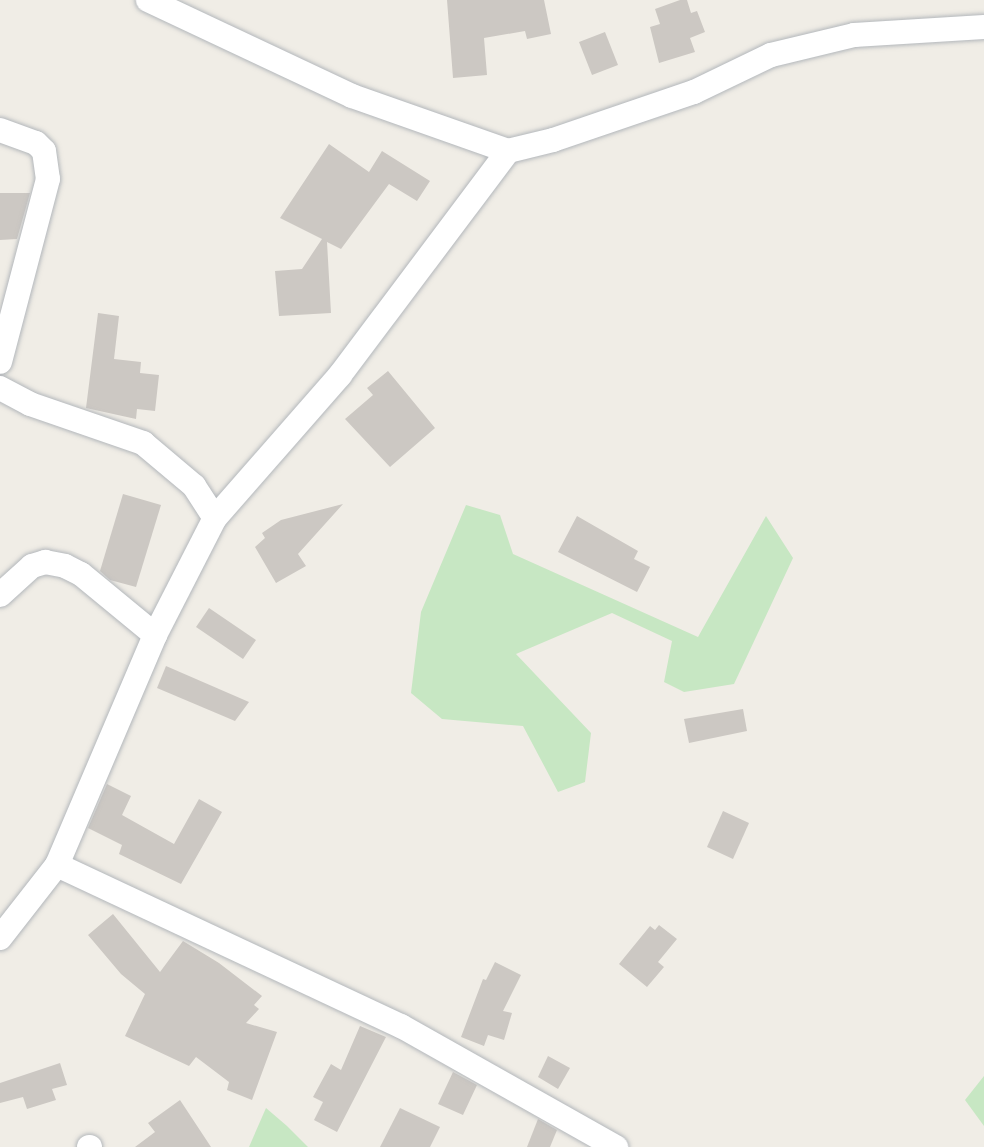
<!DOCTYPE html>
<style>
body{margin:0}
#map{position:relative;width:984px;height:1147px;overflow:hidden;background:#f0ede6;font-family:Montserrat,sans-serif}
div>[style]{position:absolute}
.green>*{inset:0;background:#c7e7c3}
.building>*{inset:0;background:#ccc8c3}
.roads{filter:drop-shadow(0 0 2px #b3b7bb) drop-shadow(0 0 2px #b3b7bb)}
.minor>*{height:24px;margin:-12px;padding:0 12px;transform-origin:12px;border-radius:12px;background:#fff}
span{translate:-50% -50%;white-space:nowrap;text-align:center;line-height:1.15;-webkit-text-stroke:4.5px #fff;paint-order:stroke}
</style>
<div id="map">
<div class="green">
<div style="clip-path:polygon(466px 505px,500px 515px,513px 554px,698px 637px,766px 516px,793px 558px,734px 684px,684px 692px,664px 682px,672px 641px,612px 613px,516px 654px,591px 733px,585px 782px,558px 792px,523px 726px,442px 719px,411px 693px,421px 612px)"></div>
<div style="clip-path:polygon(984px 1076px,984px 1126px,965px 1100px)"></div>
<div style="clip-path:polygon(266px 1108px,287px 1126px,308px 1147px,249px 1147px)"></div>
</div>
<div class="building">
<div style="clip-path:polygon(447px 0,544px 0,551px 34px,527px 39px,525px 31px,484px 38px,487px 75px,453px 78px)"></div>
<div style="clip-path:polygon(680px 0,687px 0,691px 13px,697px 11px,705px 32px,690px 38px,695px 52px,659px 63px,650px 27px,660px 24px,655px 9px)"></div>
<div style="clip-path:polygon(605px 32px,618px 65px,592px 75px,579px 42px)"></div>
<div style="clip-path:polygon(329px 144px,369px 172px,382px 151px,430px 181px,417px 201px,389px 184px,341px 249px,327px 242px,331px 313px,279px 316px,275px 271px,302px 269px,322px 239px,280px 218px)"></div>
<div style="clip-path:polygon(0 193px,30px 193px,17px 239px,0 240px)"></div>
<div style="clip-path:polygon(98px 313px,119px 316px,114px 359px,141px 362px,140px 373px,159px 375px,155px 411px,137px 409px,136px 419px,86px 408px)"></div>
<div style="clip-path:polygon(388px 371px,435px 428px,390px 467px,345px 419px,373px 395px,367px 388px)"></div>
<div style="clip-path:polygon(123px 494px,161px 505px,136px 587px,110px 580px,100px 571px)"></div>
<div style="clip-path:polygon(343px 504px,298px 554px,306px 566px,276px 583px,255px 547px,265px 538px,262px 533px,281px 520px)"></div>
<div style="clip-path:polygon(577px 516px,638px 551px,634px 559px,650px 567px,637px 592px,558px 552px)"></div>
<div style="clip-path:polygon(209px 608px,256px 640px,243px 659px,196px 627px)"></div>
<div style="clip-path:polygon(166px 666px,249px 702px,235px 721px,157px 688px)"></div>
<div style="clip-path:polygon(743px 709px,747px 731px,689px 743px,684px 719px)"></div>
<div style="clip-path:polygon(107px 784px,131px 796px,122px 815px,174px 844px,199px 799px,222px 812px,181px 884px,119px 854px,122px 845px,88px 828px)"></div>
<div style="clip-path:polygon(723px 811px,749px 823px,733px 859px,707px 847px)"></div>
<div style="clip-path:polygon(113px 914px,160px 972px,183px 941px,219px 963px,262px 996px,254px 1005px,259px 1009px,246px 1023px,277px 1032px,252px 1100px,227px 1090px,229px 1082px,196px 1057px,189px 1066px,125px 1036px,145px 994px,121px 974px,88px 935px)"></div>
<div style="clip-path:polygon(659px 925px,677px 939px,658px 962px,664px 967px,647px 987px,619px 964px,650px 926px,655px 930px)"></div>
<div style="clip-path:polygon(495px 962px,521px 975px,503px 1011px,512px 1013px,504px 1040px,488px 1035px,484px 1046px,461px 1037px,483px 979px,486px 980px)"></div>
<div style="clip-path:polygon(360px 1026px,386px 1037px,337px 1132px,314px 1120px,323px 1102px,313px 1097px,331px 1064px,341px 1070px)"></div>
<div style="clip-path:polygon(548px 1056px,570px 1068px,558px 1089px,538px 1077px)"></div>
<div style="clip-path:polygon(60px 1063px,67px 1085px,52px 1089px,56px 1100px,27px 1109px,23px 1097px,0 1103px,0 1083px)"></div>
<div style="clip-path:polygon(453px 1072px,477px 1085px,463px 1115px,438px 1104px)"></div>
<div style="clip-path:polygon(180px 1100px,211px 1147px,135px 1147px,155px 1132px,148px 1123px)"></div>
<div style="clip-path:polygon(400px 1108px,440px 1127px,430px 1147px,380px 1147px)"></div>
<div style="clip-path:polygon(538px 1119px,557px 1130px,550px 1147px,527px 1147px)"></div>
</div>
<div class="roads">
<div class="minor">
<div style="left:148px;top:0;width:225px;rotate:25.2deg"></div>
<div style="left:352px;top:96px;width:165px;rotate:19.4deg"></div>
<div style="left:508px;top:151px;width:46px;rotate:-13.7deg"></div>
<div style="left:553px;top:140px;width:149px;rotate:-18.8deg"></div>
<div style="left:694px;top:92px;width:85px;rotate:-25.7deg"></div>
<div style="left:771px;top:55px;width:85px;rotate:-13.5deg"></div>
<div style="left:854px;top:35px;width:130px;rotate:-3.5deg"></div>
<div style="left:0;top:130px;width:38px;rotate:20deg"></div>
<div style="left:36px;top:143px;width:11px;rotate:45deg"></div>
<div style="left:44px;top:151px;width:28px;rotate:82deg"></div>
<div style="left:48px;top:179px;width:189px;rotate:104.7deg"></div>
<div style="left:0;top:388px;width:34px;rotate:28deg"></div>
<div style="left:30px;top:404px;width:120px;rotate:19deg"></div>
<div style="left:143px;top:443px;width:67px;rotate:40.1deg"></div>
<div style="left:194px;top:486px;width:38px;rotate:57deg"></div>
<div style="left:0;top:595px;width:43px;rotate:-42.2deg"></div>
<div style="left:32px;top:566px;width:14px;rotate:-17deg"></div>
<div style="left:45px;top:562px;width:20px;rotate:11deg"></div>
<div style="left:65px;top:566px;width:18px;rotate:27deg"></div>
<div style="left:81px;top:574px;width:96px;rotate:39.5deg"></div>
<div style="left:57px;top:865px;width:250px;rotate:-66.9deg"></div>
<div style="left:155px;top:635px;width:131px;rotate:-62.9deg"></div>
<div style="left:215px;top:518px;width:190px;rotate:-48.8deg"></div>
<div style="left:340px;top:375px;width:280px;rotate:-53.1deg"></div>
<div style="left:0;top:938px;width:93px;rotate:-52deg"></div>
<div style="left:57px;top:865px;width:380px;rotate:25.1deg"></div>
<div style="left:401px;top:1026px;width:247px;rotate:29.4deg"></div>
<div style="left:89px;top:1147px;width:1px"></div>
</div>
</div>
</div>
